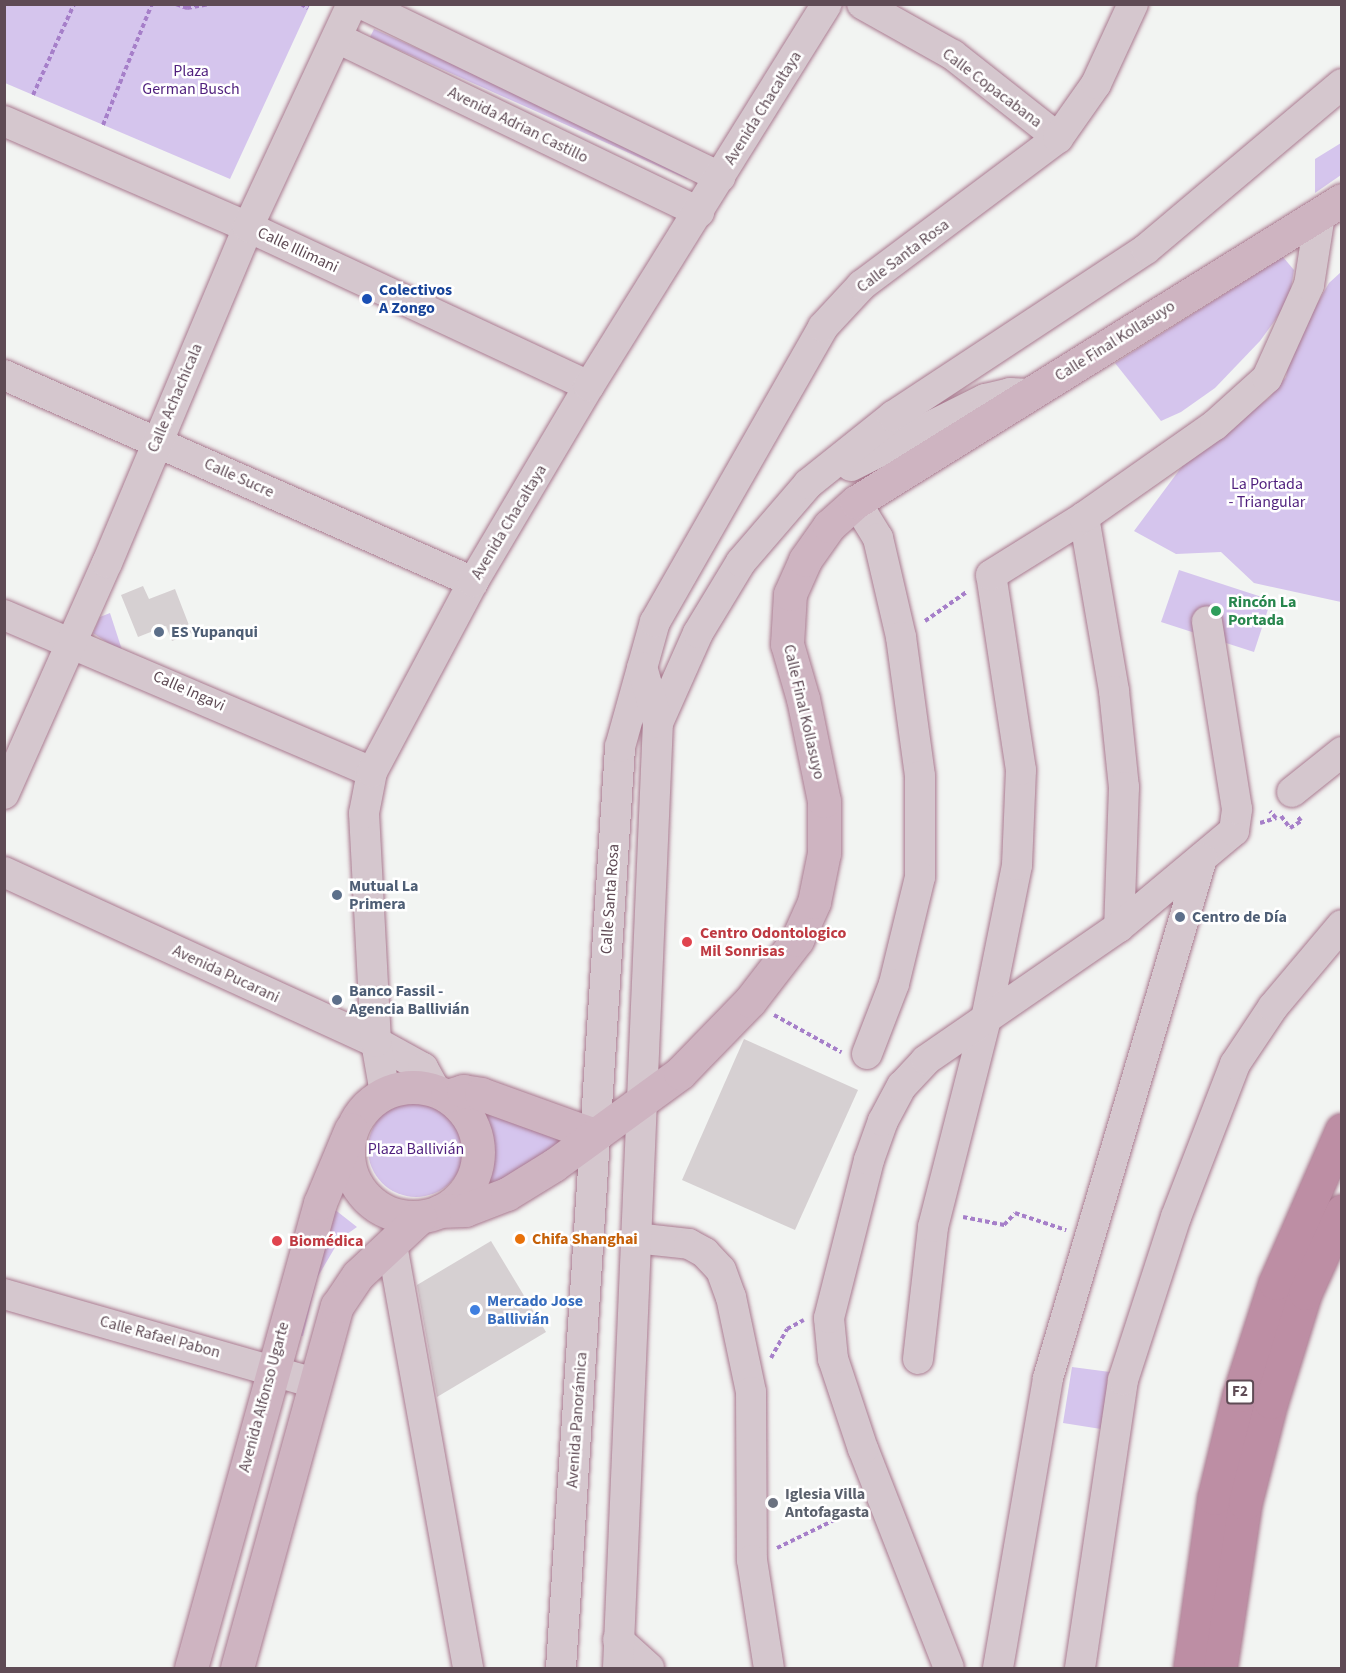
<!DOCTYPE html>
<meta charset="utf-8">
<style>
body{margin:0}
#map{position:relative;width:1346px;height:1673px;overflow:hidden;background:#f2f4f2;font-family:"Source Sans 3",sans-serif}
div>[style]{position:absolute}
.green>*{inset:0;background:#d5c5ed}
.round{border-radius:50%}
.building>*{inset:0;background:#d6d0d2}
.path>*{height:4px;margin-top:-2px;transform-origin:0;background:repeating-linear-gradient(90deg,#a67fc9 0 4.5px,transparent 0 7.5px)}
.roads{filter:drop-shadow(0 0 2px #a9798f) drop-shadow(0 0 2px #a9798f)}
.minor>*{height:30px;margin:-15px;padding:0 15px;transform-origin:15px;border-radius:15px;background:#d5c7ce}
.major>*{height:33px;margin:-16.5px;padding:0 16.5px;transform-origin:16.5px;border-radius:16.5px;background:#ceb4c1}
.major>.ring{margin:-16.5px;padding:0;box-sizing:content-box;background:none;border:33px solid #ceb4c1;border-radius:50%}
.highway>*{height:33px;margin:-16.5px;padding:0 16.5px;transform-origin:16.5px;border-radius:16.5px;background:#bd8ea4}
.dots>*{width:16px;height:16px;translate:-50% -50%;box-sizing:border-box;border:3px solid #fff;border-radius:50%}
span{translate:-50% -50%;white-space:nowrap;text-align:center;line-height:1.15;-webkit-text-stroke:5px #fff;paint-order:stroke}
.shield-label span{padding:2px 4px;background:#fff;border:2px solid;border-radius:4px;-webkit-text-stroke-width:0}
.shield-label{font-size:15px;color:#5f4b55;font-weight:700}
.park-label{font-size:16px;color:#4f1f7d}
.street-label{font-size:16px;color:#5f4b55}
.transit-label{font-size:16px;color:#164399;font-weight:700}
.left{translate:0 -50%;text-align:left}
.leisure-label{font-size:16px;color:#27864d;font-weight:700}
.service-label{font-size:16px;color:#4e5e75;font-weight:700}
.health-label{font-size:16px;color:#be3a42;font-weight:700}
.food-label{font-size:16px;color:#c56008;font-weight:700}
.shop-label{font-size:16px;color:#366cbe;font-weight:700}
.worship-label{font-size:16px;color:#5b616d;font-weight:700}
.frame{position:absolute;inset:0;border:6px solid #5f4b55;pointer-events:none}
</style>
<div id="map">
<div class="green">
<div style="clip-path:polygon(4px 5px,5px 4px,310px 5px,230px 179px,5px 83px)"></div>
<div style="clip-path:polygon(374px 29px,690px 171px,687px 179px,370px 37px)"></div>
<div style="clip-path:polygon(1341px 143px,1341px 175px,1315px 193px,1315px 159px)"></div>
<div style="clip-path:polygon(1283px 257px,1294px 270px,1289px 301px,1260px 341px,1215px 388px,1181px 412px,1161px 421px,1115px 363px)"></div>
<div style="clip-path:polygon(1341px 272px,1341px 602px,1254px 583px,1221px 552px,1176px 554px,1134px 531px,1189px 457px,1269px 398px,1286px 377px,1291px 349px,1329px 283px)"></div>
<div style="clip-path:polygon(1179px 570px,1271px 600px,1254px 652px,1161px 622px)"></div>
<div style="clip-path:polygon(110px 613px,123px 653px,93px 633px,100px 617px)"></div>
<div style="clip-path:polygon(467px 1098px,560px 1134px,563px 1146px,479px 1203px,486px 1179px,487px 1154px,484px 1134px)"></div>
<div class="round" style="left:368px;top:1101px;width:96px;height:96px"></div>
<div style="clip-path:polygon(329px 1205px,357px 1227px,340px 1239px,317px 1278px,303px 1336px,297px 1335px)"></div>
<div style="clip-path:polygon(1072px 1367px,1110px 1372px,1101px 1429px,1063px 1423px)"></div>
</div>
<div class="building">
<div style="clip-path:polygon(143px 586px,149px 599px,175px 589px,192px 633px,172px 641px,166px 626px,138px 637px,121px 595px)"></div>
<div style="clip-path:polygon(744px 1039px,858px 1090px,795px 1230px,682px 1180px)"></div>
<div style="clip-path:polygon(491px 1241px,546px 1332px,437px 1397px,417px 1285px)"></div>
</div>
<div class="path">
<div style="left:176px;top:4px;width:12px;rotate:20deg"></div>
<div style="left:187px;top:8px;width:23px;rotate:-10deg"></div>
<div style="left:301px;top:4px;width:8px;rotate:30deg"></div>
<div style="left:33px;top:95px;width:100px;rotate:-65.7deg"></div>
<div style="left:103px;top:125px;width:131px;rotate:-68deg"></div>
<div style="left:925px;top:621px;width:52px;rotate:-34.9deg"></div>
<div style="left:1281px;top:816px;width:15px;rotate:53deg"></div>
<div style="left:1290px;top:828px;width:13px;rotate:-32deg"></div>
<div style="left:1301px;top:821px;width:6px;rotate:-129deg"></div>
<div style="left:1260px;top:823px;width:17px;rotate:-17deg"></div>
<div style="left:1276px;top:818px;width:9px;rotate:-131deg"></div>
<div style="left:774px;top:1015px;width:77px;rotate:28.9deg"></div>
<div style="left:963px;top:1217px;width:42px;rotate:11deg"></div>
<div style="left:1004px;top:1225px;width:16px;rotate:-47deg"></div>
<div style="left:1015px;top:1213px;width:54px;rotate:18.4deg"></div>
<div style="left:771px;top:1358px;width:33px;rotate:-61deg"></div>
<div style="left:787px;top:1329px;width:19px;rotate:-28deg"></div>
<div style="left:777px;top:1548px;width:91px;rotate:-26deg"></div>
</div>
<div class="roads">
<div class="minor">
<div style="left:362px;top:4px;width:398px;rotate:25.8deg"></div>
<div style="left:862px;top:4px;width:104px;rotate:29.3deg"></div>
<div style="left:953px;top:55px;width:134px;rotate:38.3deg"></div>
<div style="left:337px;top:38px;width:402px;rotate:25.7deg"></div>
<div style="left:4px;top:121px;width:266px;rotate:23.5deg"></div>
<div style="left:248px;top:227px;width:376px;rotate:25deg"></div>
<div style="left:4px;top:375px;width:513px;rotate:23.81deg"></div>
<div style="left:851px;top:466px;width:150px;rotate:-26.6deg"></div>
<div style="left:985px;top:399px;width:26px;rotate:-13deg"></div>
<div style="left:1010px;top:393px;width:20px;rotate:3deg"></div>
<div style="left:856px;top:502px;width:42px;rotate:58.6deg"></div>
<div style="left:878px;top:538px;width:102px;rotate:76.9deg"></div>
<div style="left:901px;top:637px;width:140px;rotate:82.2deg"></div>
<div style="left:920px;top:776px;width:101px;rotate:90deg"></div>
<div style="left:920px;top:877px;width:110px;rotate:103.7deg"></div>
<div style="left:894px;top:984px;width:75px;rotate:111.1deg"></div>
<div style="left:1084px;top:517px;width:177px;rotate:80.2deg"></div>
<div style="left:1114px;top:691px;width:97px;rotate:84.1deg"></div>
<div style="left:1124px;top:787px;width:140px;rotate:92deg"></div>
<div style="left:4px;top:615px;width:400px;rotate:23.1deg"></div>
<div style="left:658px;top:723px;width:98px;rotate:-66deg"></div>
<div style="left:698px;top:633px;width:83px;rotate:-58.8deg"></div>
<div style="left:741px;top:562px;width:103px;rotate:-49.3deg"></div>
<div style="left:808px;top:484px;width:109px;rotate:-38.7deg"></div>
<div style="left:893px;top:416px;width:303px;rotate:-33.4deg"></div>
<div style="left:1146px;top:249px;width:256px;rotate:-40.1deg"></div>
<div style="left:1292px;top:792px;width:64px;rotate:-38.7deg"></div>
<div style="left:4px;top:794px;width:253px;rotate:-66deg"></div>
<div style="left:107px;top:563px;width:364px;rotate:-67.2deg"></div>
<div style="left:248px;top:227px;width:246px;rotate:-65deg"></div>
<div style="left:4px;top:872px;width:409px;rotate:24.6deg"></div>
<div style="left:376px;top:1042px;width:54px;rotate:29deg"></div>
<div style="left:423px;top:1068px;width:25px;rotate:61deg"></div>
<div style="left:385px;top:1093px;width:52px;rotate:-100deg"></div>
<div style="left:376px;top:1042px;width:229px;rotate:-93deg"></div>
<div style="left:364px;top:813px;width:42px;rotate:-79deg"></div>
<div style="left:372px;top:772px;width:215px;rotate:-62deg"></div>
<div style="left:473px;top:582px;width:228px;rotate:-59.4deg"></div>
<div style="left:589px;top:386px;width:450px;rotate:-58.1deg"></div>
<div style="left:635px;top:1238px;width:54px;rotate:6.3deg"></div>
<div style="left:689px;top:1244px;width:18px;rotate:29deg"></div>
<div style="left:705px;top:1253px;width:23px;rotate:47deg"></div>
<div style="left:721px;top:1270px;width:29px;rotate:70deg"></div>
<div style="left:731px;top:1297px;width:97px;rotate:78.1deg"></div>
<div style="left:751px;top:1392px;width:168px;rotate:89.7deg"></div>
<div style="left:752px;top:1560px;width:109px;rotate:81.1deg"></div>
<div style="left:392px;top:1245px;width:430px;rotate:79.8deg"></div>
<div style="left:4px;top:1294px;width:323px;rotate:16deg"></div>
<div style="left:918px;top:1359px;width:133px;rotate:-83.5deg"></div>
<div style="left:933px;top:1227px;width:215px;rotate:-75.7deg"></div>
<div style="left:986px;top:1019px;width:157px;rotate:-78.6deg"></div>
<div style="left:1017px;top:865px;width:95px;rotate:-87.6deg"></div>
<div style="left:1021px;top:770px;width:197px;rotate:-98.7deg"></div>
<div style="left:991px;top:575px;width:110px;rotate:-31.9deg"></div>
<div style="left:1084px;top:517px;width:160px;rotate:-35.1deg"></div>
<div style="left:1215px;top:425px;width:70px;rotate:-42.1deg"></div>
<div style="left:1267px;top:378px;width:102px;rotate:-65.7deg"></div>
<div style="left:1309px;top:285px;width:71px;rotate:-81.1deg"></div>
<div style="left:618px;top:1640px;width:42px;rotate:42.1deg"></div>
<div style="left:561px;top:1668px;width:923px;rotate:-86.33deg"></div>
<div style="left:620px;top:747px;width:130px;rotate:-74.4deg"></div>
<div style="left:655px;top:622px;width:339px;rotate:-60.3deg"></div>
<div style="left:823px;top:327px;width:57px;rotate:-47.1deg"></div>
<div style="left:862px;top:285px;width:245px;rotate:-36.9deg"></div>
<div style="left:1058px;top:138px;width:66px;rotate:-54.9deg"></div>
<div style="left:1096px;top:84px;width:88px;rotate:-65.2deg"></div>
<div style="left:618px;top:1668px;width:946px;rotate:-87.58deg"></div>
<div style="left:658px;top:723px;width:58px;rotate:-105.9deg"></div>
<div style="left:949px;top:1668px;width:235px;rotate:-111.4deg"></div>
<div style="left:863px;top:1449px;width:95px;rotate:-108.4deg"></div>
<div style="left:833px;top:1359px;width:41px;rotate:-95.6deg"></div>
<div style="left:829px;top:1318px;width:163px;rotate:-75.8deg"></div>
<div style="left:869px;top:1160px;width:41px;rotate:-70.3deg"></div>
<div style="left:883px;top:1121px;width:40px;rotate:-62deg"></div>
<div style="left:902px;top:1086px;width:35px;rotate:-47deg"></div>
<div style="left:926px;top:1060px;width:234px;rotate:-34.6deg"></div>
<div style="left:1119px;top:927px;width:150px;rotate:-39.9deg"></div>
<div style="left:1234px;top:831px;width:22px;rotate:-82deg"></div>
<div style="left:1237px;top:809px;width:190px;rotate:-99.1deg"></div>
<div style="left:998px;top:1668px;width:294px;rotate:-80.2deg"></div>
<div style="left:1048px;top:1378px;width:542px;rotate:-73.5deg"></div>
<div style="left:1080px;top:1668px;width:291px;rotate:-81.5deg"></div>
<div style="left:1123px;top:1380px;width:171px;rotate:-72deg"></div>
<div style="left:1176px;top:1217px;width:164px;rotate:-68.9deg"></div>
<div style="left:1235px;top:1064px;width:69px;rotate:-56.3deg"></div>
<div style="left:1273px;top:1007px;width:107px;rotate:-49.9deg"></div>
</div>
<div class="major">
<div class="ring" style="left:348px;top:1087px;width:97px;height:97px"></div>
<div style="left:447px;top:1096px;width:17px;rotate:-17deg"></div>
<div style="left:463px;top:1091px;width:18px;rotate:9deg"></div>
<div style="left:481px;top:1094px;width:120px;rotate:19.9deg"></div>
<div style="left:440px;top:1211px;width:25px;rotate:-2deg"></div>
<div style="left:465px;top:1210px;width:45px;rotate:-20.9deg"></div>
<div style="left:507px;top:1194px;width:55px;rotate:-31.7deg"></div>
<div style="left:554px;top:1165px;width:156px;rotate:-36.1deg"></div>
<div style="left:680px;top:1073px;width:100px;rotate:-45.8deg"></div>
<div style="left:750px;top:1001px;width:77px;rotate:-52.4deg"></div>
<div style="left:797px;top:940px;width:42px;rotate:-65.9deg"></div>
<div style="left:814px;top:902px;width:50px;rotate:-78.5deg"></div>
<div style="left:824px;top:853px;width:52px;rotate:-90deg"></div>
<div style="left:824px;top:801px;width:104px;rotate:-101.6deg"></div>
<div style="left:803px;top:699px;width:57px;rotate:-106.2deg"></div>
<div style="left:787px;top:644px;width:50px;rotate:-86.6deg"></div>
<div style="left:790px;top:594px;width:37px;rotate:-66deg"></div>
<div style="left:805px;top:560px;width:42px;rotate:-54.8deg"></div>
<div style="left:829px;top:526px;width:36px;rotate:-42deg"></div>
<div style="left:856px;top:502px;width:572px;rotate:-31.86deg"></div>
<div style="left:191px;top:1668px;width:483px;rotate:-74.5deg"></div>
<div style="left:320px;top:1203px;width:80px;rotate:-67.3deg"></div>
<div style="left:237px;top:1668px;width:376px;rotate:-74.6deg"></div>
<div style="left:337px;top:1306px;width:37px;rotate:-56deg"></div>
<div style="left:358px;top:1275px;width:85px;rotate:-43.1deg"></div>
</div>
<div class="highway">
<div style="left:1190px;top:1668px;width:172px;rotate:-82deg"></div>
<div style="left:1214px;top:1498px;width:106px;rotate:-76.4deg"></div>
<div style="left:1239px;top:1395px;width:118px;rotate:-72.2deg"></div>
<div style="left:1275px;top:1283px;width:167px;rotate:-66.4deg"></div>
<div style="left:1220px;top:1668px;width:167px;rotate:-81.4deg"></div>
<div style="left:1245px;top:1503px;width:104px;rotate:-75.6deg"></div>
<div style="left:1271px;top:1402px;width:114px;rotate:-72.7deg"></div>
<div style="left:1305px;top:1293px;width:90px;rotate:-65.7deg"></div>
</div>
</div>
<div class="dots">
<div style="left:367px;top:299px;background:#1a4fb4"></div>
<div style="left:1216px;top:611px;background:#2e9e5b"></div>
<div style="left:159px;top:632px;background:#5c6f8a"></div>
<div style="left:337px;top:895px;background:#5c6f8a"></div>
<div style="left:1180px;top:917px;background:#5c6f8a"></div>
<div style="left:687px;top:942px;background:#e0444e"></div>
<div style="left:337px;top:1000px;background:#5c6f8a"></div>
<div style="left:520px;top:1239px;background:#e8710a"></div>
<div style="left:277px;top:1241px;background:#e0444e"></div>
<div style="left:475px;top:1310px;background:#3f7fe0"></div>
<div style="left:773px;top:1503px;background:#6b7280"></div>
</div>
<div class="shield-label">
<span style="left:1240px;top:1392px">F2</span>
</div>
<div class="park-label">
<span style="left:191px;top:80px">Plaza<br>German Busch</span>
<span style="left:1267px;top:493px">La Portada<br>- Triangular</span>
<span style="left:416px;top:1149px">Plaza Ballivián</span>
</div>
<div class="street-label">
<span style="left:992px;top:88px;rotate:37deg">Calle Copacabana</span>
<span style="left:763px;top:108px;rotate:-58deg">Avenida Chacaltaya</span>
<span style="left:518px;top:125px;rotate:26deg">Avenida Adrian Castillo</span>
<span style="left:298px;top:250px;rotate:25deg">Calle Illimani</span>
<span style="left:903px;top:256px;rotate:-37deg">Calle Santa Rosa</span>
<span style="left:1115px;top:341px;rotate:-32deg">Calle Final Kollasuyo</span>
<span style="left:175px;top:398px;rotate:-67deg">Calle Achachicala</span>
<span style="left:239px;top:478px;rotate:24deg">Calle Sucre</span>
<span style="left:509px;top:522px;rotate:-59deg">Avenida Chacaltaya</span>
<span style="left:189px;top:691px;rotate:24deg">Calle Ingavi</span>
<span style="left:804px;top:712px;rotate:77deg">Calle Final Kollasuyo</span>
<span style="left:610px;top:899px;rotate:-86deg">Calle Santa Rosa</span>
<span style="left:226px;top:974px;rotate:25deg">Avenida Pucarani</span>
<span style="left:160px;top:1337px;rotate:15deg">Calle Rafael Pabon</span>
<span style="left:264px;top:1397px;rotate:-75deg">Avenida Alfonso Ugarte</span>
<span style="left:577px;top:1420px;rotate:-86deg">Avenida Panorámica</span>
</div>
<div class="transit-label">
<span class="left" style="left:379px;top:299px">Colectivos<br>A Zongo</span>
</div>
<div class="leisure-label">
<span class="left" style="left:1228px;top:611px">Rincón La<br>Portada</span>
</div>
<div class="service-label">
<span class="left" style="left:171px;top:632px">ES Yupanqui</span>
<span class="left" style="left:349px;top:895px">Mutual La<br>Primera</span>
<span class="left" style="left:1192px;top:917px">Centro de Día</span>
<span class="left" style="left:349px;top:1000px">Banco Fassil -<br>Agencia Ballivián</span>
</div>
<div class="health-label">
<span class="left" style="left:700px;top:942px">Centro Odontologico<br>Mil Sonrisas</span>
<span class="left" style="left:289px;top:1241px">Biomédica</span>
</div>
<div class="food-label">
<span class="left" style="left:532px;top:1239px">Chifa Shanghai</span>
</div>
<div class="shop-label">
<span class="left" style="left:487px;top:1310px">Mercado Jose<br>Ballivián</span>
</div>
<div class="worship-label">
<span class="left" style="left:785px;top:1503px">Iglesia Villa<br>Antofagasta</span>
</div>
<div class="frame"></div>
</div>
